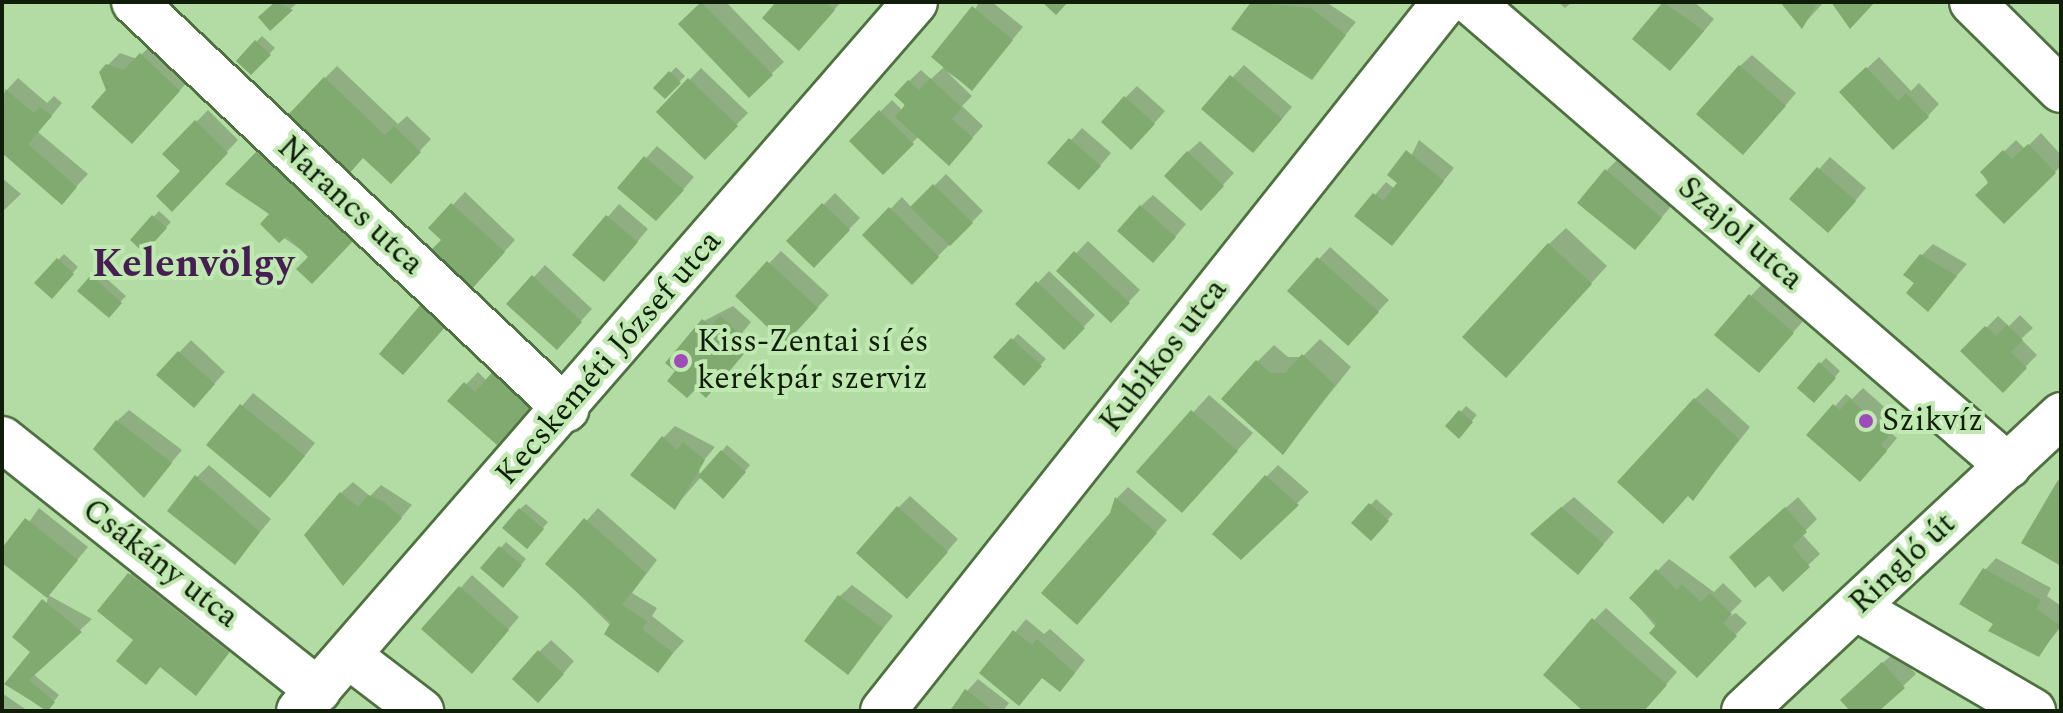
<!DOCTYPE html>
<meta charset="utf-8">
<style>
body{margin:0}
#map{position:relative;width:2063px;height:713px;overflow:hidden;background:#b3dba4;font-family:Spectral,serif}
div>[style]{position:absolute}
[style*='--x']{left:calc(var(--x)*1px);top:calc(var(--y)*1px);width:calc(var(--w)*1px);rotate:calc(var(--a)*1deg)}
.shadow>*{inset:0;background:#0003}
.building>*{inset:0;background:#80aa6f}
.roads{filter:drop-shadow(2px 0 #4e7140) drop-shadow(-2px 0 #4e7140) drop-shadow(0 2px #4e7140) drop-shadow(0 -2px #4e7140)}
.minor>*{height:44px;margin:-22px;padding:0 22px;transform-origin:22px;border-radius:22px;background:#fff}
.dots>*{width:22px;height:22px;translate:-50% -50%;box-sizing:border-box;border:4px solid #c0e8b1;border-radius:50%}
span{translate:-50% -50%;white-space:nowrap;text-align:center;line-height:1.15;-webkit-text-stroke:8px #c0e8b1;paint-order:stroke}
.street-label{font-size:32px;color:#0f1d09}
.poi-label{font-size:32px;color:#0f1d09}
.left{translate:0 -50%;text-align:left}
.district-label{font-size:40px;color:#461e53;font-weight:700}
.frame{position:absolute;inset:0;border:4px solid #0f1d09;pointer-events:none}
</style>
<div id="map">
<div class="shadow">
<div style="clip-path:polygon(277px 2px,297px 3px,270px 28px,260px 17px)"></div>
<div style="clip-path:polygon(703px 2px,726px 2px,784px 62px,749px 95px,681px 25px)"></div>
<div style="clip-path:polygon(779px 2px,841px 2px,811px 36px)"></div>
<div style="clip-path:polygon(979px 2px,992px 2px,1023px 27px,972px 88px,947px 72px,972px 96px,962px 106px,983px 126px,960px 151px,919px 136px,883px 172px,851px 141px,892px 100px,903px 111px,909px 81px,921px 70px,931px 79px,945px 66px)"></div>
<div style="clip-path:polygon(1254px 2px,1326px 2px,1356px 22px,1311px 77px,1234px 28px)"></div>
<div style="clip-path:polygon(1558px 2px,1572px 2px,1565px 8px)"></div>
<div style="clip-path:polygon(1665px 2px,1694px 2px,1714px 19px,1682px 57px,1634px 38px)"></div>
<div style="clip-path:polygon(1782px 2px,1824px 2px,1802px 26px)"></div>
<div style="clip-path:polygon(262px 36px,275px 48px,251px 73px,238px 60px)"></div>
<div style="clip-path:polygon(153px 43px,191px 78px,144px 130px,108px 91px,108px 65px,120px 53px,137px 59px)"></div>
<div style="clip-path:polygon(1752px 55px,1796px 93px,1755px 141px,1740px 66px)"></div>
<div style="clip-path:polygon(1879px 57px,1911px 91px,1919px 83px,1939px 104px,1928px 116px,1842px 92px)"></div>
<div style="clip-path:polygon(1244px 65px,1292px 107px,1265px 139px,1204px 108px)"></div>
<div style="clip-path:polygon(337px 66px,398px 124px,407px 116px,431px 139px,391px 182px,325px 78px)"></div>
<div style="clip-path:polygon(676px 67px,685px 76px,665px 97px,656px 88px)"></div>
<div style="clip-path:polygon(701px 68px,748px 113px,705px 157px,658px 112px)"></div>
<div style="clip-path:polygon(18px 78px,47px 103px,54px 96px,62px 103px,38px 132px,88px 174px,62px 202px,2px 150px,2px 95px)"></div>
<div style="clip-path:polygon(1137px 86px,1165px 111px,1143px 136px,1125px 98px)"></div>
<div style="clip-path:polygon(208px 110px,238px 140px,172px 209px,183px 171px,165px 154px)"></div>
<div style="clip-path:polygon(1082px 128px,1111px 153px,1091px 176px,1050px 163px)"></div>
<div style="clip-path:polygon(2041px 133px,2061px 155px,2061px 166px,2004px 222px,1983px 172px,2016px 140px,2025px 149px)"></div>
<div style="clip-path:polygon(1419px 140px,1454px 168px,1392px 244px,1357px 216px,1386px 182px,1395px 189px)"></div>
<div style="clip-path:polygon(1200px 141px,1234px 173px,1213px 196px,1188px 152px)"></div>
<div style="clip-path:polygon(657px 146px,694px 177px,668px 207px,620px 187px)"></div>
<div style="clip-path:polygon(1830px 157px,1866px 188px,1840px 219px,1792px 199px)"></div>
<div style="clip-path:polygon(1618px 159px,1672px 205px,1647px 235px,1607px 170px)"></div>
<div style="clip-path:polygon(946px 174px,983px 211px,912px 282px,865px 235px,902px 197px,912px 208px)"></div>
<div style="clip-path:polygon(2px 178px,21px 194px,2px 212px)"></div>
<div style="clip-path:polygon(465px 192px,515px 240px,482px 276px,431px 228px)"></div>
<div style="clip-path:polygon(835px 193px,860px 218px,814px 265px,789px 241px)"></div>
<div style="clip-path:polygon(1153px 195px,1186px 224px,1165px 249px,1141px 206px)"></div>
<div style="clip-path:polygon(619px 204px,648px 229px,615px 268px,575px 255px)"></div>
<div style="clip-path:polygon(159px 211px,171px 222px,144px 250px,133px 240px)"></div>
<div style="clip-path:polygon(263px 223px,365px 226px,311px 257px)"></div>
<div style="clip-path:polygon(1566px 228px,1607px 266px,1522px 358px,1549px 244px)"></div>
<div style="clip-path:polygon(1088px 241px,1140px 290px,1123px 308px,1059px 271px)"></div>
<div style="clip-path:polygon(1933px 244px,1967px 264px,1928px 309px,1917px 283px,1922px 255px)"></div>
<div style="clip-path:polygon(1330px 247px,1389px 300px,1359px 332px,1319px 259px)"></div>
<div style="clip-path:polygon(781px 251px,829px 295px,797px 330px,737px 296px)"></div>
<div style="clip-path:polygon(64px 254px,78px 267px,52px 296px,37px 283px)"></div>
<div style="clip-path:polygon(545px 265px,592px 309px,568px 335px,534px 277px)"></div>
<div style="clip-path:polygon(98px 271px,126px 296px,108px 315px,92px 276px)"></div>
<div style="clip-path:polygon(1049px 271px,1095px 315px,1064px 347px,1018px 304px)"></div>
<div style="clip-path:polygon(1762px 284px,1804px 320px,1770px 359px,1751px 296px)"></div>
<div style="clip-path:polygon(733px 306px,751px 322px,742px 333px,754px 342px,718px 384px,678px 371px,704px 321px)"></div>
<div style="clip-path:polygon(2020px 315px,2033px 328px,2021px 339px,2037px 355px,2003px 390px,1963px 351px,1998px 316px,2009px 326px)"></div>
<div style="clip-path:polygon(1018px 334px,1046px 359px,1024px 383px,996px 357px)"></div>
<div style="clip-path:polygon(1320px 339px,1351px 367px,1283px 452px,1257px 362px,1274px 345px,1288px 357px,1302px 357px)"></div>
<div style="clip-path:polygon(191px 340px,225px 372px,205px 394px,159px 374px)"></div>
<div style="clip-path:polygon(1826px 358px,1840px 371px,1819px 395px,1820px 364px)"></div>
<div style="clip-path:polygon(478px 372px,487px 381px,542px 393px,450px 401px)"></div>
<div style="clip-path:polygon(1707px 388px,1750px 427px,1693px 499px,1695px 399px)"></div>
<div style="clip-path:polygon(1863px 388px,1900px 421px,1891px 433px,1897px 438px,1872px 468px,1809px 435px,1846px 394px,1852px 399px)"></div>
<div style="clip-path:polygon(253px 393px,315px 443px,282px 484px,209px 445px)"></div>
<div style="clip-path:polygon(1209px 395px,1253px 433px,1199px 493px,1139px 472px)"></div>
<div style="clip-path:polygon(1466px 406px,1477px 415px,1464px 430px,1448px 426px)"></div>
<div style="clip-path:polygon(129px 410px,182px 450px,144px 495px,117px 421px)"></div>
<div style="clip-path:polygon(675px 426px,715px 447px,699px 466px,700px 477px,727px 445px,750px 465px,729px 490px,701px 477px,675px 507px,663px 438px)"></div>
<div style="clip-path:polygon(209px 465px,271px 519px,235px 562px,197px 477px)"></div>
<div style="clip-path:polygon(1278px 465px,1309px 492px,1241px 557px,1267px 476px)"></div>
<div style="clip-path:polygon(353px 482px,370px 496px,381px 485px,412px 505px,355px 572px,341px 493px)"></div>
<div style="clip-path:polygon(1128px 487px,1167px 520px,1088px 610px,1117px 498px)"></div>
<div style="clip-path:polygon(910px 496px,958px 539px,918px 585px,898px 508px)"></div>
<div style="clip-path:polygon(1574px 497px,1614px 532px,1589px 561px,1544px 522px)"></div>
<div style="clip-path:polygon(1798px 497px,1817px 519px,1802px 534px,1820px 554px,1783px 589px,1743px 546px)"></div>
<div style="clip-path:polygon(1376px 499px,1393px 514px,1371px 538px,1354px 523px)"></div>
<div style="clip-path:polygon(526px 504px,548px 522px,532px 541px,520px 509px)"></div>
<div style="clip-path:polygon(39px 508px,88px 547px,48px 595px,92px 619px,33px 674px,59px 695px,46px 711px,7px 684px,38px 646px,48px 596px,2px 560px)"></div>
<div style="clip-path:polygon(598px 508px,657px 560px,632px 593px,657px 608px,652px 616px,684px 641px,657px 671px,548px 564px)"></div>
<div style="clip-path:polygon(506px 542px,526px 559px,508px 580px,482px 568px)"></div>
<div style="clip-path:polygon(1996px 558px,2051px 588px,2047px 596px,2061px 606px,2061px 627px,2038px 655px,1996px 624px,1985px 570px)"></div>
<div style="clip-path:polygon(1669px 559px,1714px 592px,1723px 583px,1742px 601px,1723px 620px,1736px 613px,1747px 623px,1697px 675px,1631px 598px)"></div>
<div style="clip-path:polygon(141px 562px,239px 641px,195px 693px,161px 666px,146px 682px,136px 639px,100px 611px)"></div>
<div style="clip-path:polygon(472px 575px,519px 617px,483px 659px,424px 629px)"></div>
<div style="clip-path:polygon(852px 585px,893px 616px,848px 672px,840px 596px)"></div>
<div style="clip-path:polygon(1606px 608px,1677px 672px,1643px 711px,1586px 711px,1594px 620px)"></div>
<div style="clip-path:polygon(1026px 619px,1044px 634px,1050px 629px,1085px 660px,1071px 678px,982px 673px)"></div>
<div style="clip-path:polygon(551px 640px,574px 661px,550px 689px,539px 652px)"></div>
<div style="clip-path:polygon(1895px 652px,1916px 674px,1876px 711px,1852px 711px,1854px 688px)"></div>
<div style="clip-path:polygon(978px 679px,1009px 703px,1003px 711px,949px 711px)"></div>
<div style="clip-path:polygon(2px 693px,28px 711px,2px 711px)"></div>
</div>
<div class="building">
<div style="clip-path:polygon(275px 2px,293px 10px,270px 31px,258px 17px)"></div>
<div style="clip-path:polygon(701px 2px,773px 75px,749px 98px,678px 24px)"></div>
<div style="clip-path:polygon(776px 2px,826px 2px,835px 10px,799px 51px,762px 18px)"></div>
<div style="clip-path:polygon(1042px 2px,1068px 2px,1056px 15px)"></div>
<div style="clip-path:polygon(1251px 2px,1311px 8px,1346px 35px,1312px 80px,1231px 29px)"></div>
<div style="clip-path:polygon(1663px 2px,1704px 31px,1670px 71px,1632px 39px)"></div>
<div style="clip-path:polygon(1780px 2px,1818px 2px,1802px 29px)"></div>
<div style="clip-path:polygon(1831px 2px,1875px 2px,1850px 29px)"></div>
<div style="clip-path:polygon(972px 6px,1013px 40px,972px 91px,931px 57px)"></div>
<div style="clip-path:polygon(255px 40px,271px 55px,251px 75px,236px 61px)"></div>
<div style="clip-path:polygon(140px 53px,180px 91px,132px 144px,91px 107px,106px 90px,99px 72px,106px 64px,124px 70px)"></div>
<div style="clip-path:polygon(1739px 65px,1786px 106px,1743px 155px,1696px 114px)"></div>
<div style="clip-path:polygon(1866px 67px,1898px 101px,1906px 93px,1929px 117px,1893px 150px,1839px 92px)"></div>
<div style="clip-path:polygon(669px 71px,681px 83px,665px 99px,653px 88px)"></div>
<div style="clip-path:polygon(1230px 75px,1282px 119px,1253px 153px,1201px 109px)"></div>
<div style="clip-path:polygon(324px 77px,385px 135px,394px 126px,421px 152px,391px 184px,363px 158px,348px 175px,286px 117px)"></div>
<div style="clip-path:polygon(688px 78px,738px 126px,705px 160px,656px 112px)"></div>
<div style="clip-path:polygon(930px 78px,962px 108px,952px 119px,973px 138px,949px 166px,895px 117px,905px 105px,894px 95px,908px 80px,919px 90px)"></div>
<div style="clip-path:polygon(5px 89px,34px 113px,40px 107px,52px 116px,28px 144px,77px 187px,62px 205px,2px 153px)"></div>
<div style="clip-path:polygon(1124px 96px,1155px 124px,1131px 150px,1101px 122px)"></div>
<div style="clip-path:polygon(879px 110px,914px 144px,883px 175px,849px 141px)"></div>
<div style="clip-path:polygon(195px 120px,228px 153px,172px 212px,156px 196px,180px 171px,162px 154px)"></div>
<div style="clip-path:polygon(1069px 138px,1101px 166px,1079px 190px,1047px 163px)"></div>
<div style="clip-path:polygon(2028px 144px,2056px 173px,2004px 224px,1975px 195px,1989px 182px,1980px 172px,2003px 150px,2012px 159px)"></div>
<div style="clip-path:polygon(260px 148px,355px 239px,312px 284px,296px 269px,308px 257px,287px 236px,279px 243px,260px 224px,269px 214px,225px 184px)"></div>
<div style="clip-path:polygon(1406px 150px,1444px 181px,1392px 246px,1354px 216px,1373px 193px,1383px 201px,1397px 183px,1387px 175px)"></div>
<div style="clip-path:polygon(1187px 151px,1224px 186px,1201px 211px,1164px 176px)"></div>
<div style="clip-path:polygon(644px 156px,684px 190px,656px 221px,617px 188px)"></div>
<div style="clip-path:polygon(1817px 167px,1856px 201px,1828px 233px,1789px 199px)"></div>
<div style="clip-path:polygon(1605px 169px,1662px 218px,1635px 250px,1577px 203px)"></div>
<div style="clip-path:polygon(933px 184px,973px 223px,950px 246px,910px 207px)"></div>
<div style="clip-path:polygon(451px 203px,505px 252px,471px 290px,429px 252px,441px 240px,428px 228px)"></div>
<div style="clip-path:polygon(822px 203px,850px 230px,814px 268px,786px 241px)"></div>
<div style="clip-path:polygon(1140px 205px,1176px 237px,1153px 263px,1117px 231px)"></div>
<div style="clip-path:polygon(889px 207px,939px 257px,912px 285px,862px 235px)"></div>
<div style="clip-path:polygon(152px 215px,167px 228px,144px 253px,130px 240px)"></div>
<div style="clip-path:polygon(606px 215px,638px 242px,604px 282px,572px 255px)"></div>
<div style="clip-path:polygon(1548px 243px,1592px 284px,1506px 378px,1462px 337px)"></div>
<div style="clip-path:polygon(1074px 251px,1130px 303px,1111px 323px,1056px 271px)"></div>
<div style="clip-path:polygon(1920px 254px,1957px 276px,1928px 312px,1906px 293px,1914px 283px,1903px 275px)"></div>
<div style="clip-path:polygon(1317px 257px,1379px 312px,1348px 346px,1287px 291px)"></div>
<div style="clip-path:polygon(57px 258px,74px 274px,52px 299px,34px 283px)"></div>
<div style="clip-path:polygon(767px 261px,818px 308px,785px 344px,735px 296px)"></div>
<div style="clip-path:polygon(91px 275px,122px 303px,109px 318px,77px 291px)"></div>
<div style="clip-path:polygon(532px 275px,582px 322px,557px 350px,506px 304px)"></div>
<div style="clip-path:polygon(1036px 281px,1085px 328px,1064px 350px,1015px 304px)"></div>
<div style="clip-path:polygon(1749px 294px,1794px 333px,1759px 373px,1714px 335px)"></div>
<div style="clip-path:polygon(422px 303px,446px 326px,403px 375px,379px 354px)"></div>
<div style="clip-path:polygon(720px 316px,741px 335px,732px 345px,743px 355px,706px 398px,696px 389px,687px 398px,667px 381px,675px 371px,665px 363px,702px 319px,711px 326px)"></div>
<div style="clip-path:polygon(2007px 325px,2023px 340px,2011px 352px,2027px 368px,2003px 393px,1960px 351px,1985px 326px,1996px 336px)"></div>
<div style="clip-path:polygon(1011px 338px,1042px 366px,1024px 386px,993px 357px)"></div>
<div style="clip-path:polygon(178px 351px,215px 384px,194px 408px,156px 375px)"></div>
<div style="clip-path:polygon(1302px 354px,1335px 385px,1283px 455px,1221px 399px,1256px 360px,1271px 373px,1285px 373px)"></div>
<div style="clip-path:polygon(1819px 362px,1836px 378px,1814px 403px,1797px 388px)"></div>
<div style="clip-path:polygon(494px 370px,532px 406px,497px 445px,447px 401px,464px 382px,475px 392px)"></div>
<div style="clip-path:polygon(1694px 398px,1739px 439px,1693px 501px,1688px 496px,1663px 524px,1617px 482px)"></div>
<div style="clip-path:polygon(1850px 399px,1890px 434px,1881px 445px,1887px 451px,1860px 482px,1806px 435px,1833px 404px,1840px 410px)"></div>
<div style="clip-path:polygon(240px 404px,305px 456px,270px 498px,206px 445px)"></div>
<div style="clip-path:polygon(1191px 410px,1238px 451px,1182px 513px,1136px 472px)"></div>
<div style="clip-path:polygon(1459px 410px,1473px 422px,1459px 439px,1445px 426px)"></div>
<div style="clip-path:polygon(116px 420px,172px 463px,144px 498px,93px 449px)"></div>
<div style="clip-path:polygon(662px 436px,677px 450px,683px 442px,705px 460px,675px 510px,630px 475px)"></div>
<div style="clip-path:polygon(721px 450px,746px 472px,723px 499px,698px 476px)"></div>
<div style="clip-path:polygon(195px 475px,260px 532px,235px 565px,167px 511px)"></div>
<div style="clip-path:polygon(1265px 475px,1299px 505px,1241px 560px,1212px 534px)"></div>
<div style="clip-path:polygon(2058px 480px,2061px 482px,2061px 566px,2021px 543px)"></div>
<div style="clip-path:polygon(340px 492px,358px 507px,368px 495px,384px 502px,402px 518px,343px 586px,304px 535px)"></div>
<div style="clip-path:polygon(1115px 497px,1157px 533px,1077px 625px,1041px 593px,1110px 513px)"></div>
<div style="clip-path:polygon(1369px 503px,1389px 521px,1371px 541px,1351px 523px)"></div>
<div style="clip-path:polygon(897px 506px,948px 552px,907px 599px,856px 553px)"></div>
<div style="clip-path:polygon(1561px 507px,1604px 544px,1578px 575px,1530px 534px)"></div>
<div style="clip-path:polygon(1785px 507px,1807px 532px,1792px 546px,1810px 567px,1783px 592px,1769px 576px,1755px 588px,1729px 557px)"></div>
<div style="clip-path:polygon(519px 508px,544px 529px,527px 549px,502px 528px)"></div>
<div style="clip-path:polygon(25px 518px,78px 560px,47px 598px,2px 563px,2px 548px)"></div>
<div style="clip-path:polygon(584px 518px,646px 573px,622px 605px,647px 621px,642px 629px,673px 653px,658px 673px,604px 634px,611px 622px,545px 564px)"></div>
<div style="clip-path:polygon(499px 546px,522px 565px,503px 588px,480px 568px)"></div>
<div style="clip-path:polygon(1983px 568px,2041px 600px,2036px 609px,2060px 625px,2039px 657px,1988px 631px,1993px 624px,1959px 604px)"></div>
<div style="clip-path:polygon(1656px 569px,1677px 590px,1682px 584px,1701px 602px,1710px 593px,1732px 614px,1723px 623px,1737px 636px,1697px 678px,1649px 633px,1657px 624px,1629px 598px)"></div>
<div style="clip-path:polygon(128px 573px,229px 653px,196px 696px,160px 667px,146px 685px,116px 661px,133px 640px,97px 611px)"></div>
<div style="clip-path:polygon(459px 586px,509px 630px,472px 674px,421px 629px)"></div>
<div style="clip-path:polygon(838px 595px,883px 628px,848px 675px,804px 641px)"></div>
<div style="clip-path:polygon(42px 599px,82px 632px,29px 680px,55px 702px,48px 711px,4px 684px,30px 652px,12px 637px)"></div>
<div style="clip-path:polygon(1592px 618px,1667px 685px,1644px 711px,1583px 711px,1543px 675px)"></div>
<div style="clip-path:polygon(1013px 630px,1032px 645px,1037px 639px,1075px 673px,1060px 692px,1042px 678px,1019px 706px,979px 673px)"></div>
<div style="clip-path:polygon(538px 650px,564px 674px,538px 703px,512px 679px)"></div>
<div style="clip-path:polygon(1882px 662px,1905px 688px,1879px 711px,1850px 711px,1840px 700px)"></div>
<div style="clip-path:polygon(965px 689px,993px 711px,950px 711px)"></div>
</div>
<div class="roads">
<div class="minor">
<div style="--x:134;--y:2;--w:594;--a:43.29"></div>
<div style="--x:1471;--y:2;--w:710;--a:40.83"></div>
<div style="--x:1972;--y:2;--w:125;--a:44.7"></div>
<div style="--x:2;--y:439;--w:404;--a:38.5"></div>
<div style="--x:1856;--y:608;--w:205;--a:30.2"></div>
<div style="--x:349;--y:656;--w:91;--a:37.4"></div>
<div style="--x:299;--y:711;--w:939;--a:-49.01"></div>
<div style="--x:883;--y:711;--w:905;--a:-51.6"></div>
<div style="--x:1744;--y:711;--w:434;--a:-43"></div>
</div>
</div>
<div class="dots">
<div style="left:681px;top:361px;background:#9f4bb9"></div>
<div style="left:1866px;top:421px;background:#9f4bb9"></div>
</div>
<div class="street-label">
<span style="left:350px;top:206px;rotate:43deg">Narancs utca</span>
<span style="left:1740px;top:234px;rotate:41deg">Szajol utca</span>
<span style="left:1164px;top:356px;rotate:-52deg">Kubikos utca</span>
<span style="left:609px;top:358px;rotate:-49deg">Kecskeméti József utca</span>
<span style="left:160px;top:564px;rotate:38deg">Csákány utca</span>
<span style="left:1903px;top:564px;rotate:-43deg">Ringló út</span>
</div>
<div class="poi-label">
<span class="left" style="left:697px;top:361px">Kiss-Zentai sí és<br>kerékpár szerviz</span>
<span class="left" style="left:1882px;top:421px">Szikvíz</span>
</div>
<div class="district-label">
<span style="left:193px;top:265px">Kelenvölgy</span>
</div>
<div class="frame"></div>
</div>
